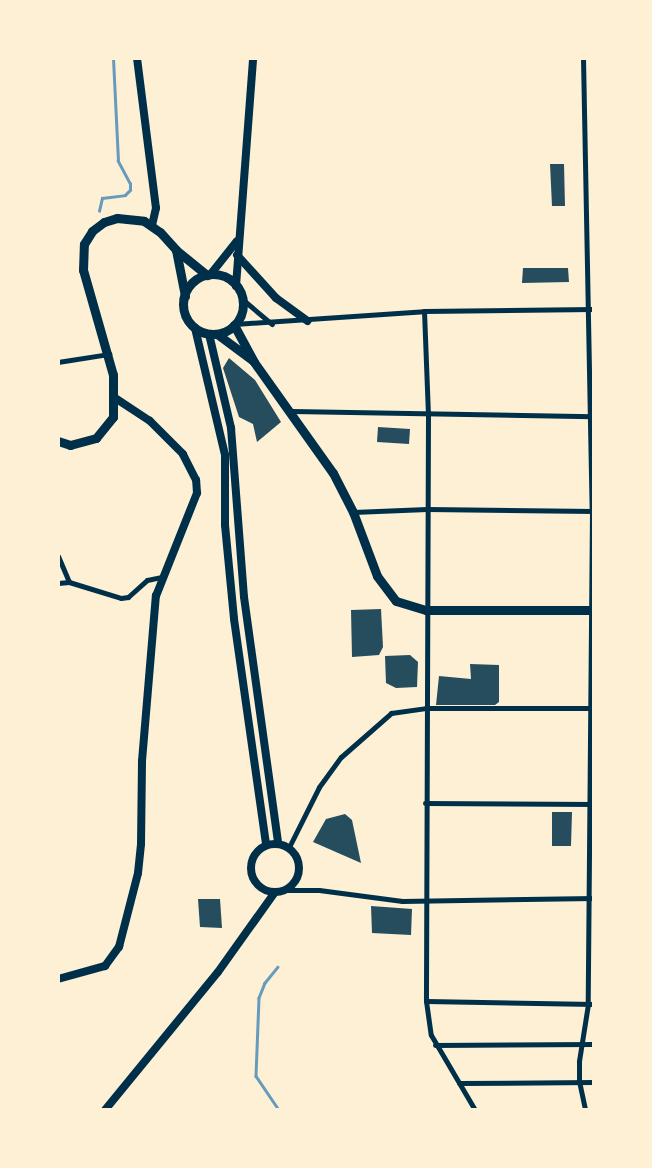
<!DOCTYPE html>
<style>
body{margin:0}
#map{position:relative;width:652px;height:1168px;overflow:hidden;background:#fdf0d5;font-family:"PT Sans",sans-serif}
div>[style]{position:absolute}
[style*='--x']{left:calc(var(--x)*1px);top:calc(var(--y)*1px);width:calc(var(--w)*1px);rotate:calc(var(--a)*1deg)}
.stream>*{height:2.5px;margin:-1.25px;padding:0 1.25px;transform-origin:1.25px;border-radius:1.25px;background:#669bbc}
.building>*{inset:0;background:#264d5e}
.pedestrian>*{height:4.5px;margin:-2.25px;padding:0 2.25px;transform-origin:2.25px;border-radius:2.25px;background:#003049}
.minor>*{height:5px;margin:-2.5px;padding:0 2.5px;transform-origin:2.5px;border-radius:2.5px;background:#003049}
.secondary>*{height:8px;margin:-4px;padding:0 4px;transform-origin:4px;border-radius:4px;background:#003049}
.secondary>.ring{margin:-4px;padding:0;box-sizing:content-box;background:none;border:8px solid #003049;border-radius:50%}
.primary>*{height:9px;margin:-4.5px;padding:0 4.5px;transform-origin:4.5px;border-radius:4.5px;background:#003049}
.primary>.ring{margin:-4.5px;padding:0;box-sizing:content-box;background:none;border:9px solid #003049;border-radius:50%}
span{translate:-50% -50%;white-space:nowrap;text-align:center;line-height:1.15;-webkit-text-stroke:5px #fdf0d5;paint-order:stroke}
.frame{position:absolute;inset:0;border:60px solid #fdf0d5;pointer-events:none}
</style>
<div id="map">
<div class="stream">
<div style="--x:99;--y:211;--w:13;--a:-77"></div>
<div style="--x:102;--y:198;--w:23;--a:-7"></div>
<div style="--x:125;--y:195;--w:7;--a:-45"></div>
<div style="--x:130;--y:190;--w:6;--a:-90"></div>
<div style="--x:130;--y:184;--w:26;--a:-118"></div>
<div style="--x:118;--y:161;--w:103;--a:-92.8"></div>
<div style="--x:278;--y:967;--w:21;--a:129"></div>
<div style="--x:265;--y:983;--w:16;--a:112"></div>
<div style="--x:259;--y:998;--w:78;--a:92.2"></div>
<div style="--x:256;--y:1076;--w:41;--a:55.9"></div>
</div>
<div class="building">
<div style="clip-path:polygon(550px 164px,564px 164px,565px 206px,552px 206px)"></div>
<div style="clip-path:polygon(523px 268px,568px 268px,569px 282px,522px 283px)"></div>
<div style="clip-path:polygon(229px 358px,255px 380px,281px 422px,257px 442px,253px 424px,239px 417px,223px 368px)"></div>
<div style="clip-path:polygon(378px 427px,410px 429px,409px 444px,377px 442px)"></div>
<div style="clip-path:polygon(381px 609px,383px 647px,379px 655px,352px 657px,351px 610px)"></div>
<div style="clip-path:polygon(410px 655px,418px 662px,417px 687px,396px 688px,386px 683px,385px 656px)"></div>
<div style="clip-path:polygon(470px 664px,499px 665px,499px 702px,495px 705px,436px 705px,439px 676px,471px 679px)"></div>
<div style="clip-path:polygon(552px 812px,572px 812px,571px 846px,552px 846px)"></div>
<div style="clip-path:polygon(345px 814px,352px 820px,361px 863px,313px 842px,326px 819px)"></div>
<div style="clip-path:polygon(198px 899px,220px 899px,222px 928px,200px 927px)"></div>
<div style="clip-path:polygon(371px 906px,412px 909px,411px 935px,372px 933px)"></div>
</div>
<div class="pedestrian">
<div style="--x:58;--y:362;--w:52;--a:-8.9"></div>
</div>
<div class="minor">
<div style="--x:583;--y:58;--w:453;--a:88.9"></div>
<div style="--x:592;--y:511;--w:493;--a:90.5"></div>
<div style="--x:588;--y:1004;--w:58;--a:99"></div>
<div style="--x:579;--y:1061;--w:20;--a:90"></div>
<div style="--x:579;--y:1081;--w:30;--a:78"></div>
<div style="--x:242;--y:299;--w:39;--a:40"></div>
<div style="--x:424;--y:311;--w:104;--a:87.8"></div>
<div style="--x:428;--y:415;--w:586;--a:90.2"></div>
<div style="--x:426;--y:1001;--w:34;--a:82"></div>
<div style="--x:431;--y:1035;--w:87;--a:59.6"></div>
<div style="--x:235;--y:324;--w:189;--a:-3.9"></div>
<div style="--x:424;--y:311;--w:170;--a:-0.7"></div>
<div style="--x:292;--y:411;--w:301;--a:1"></div>
<div style="--x:353;--y:512;--w:74;--a:-2.3"></div>
<div style="--x:427;--y:509;--w:167;--a:0.7"></div>
<div style="--x:58;--y:556;--w:28;--a:67"></div>
<div style="--x:58;--y:583;--w:11;--a:-5"></div>
<div style="--x:69;--y:582;--w:54;--a:17.1"></div>
<div style="--x:121;--y:598;--w:7;--a:-8"></div>
<div style="--x:128;--y:597;--w:25;--a:-42"></div>
<div style="--x:147;--y:580;--w:14;--a:-12"></div>
<div style="--x:425;--y:803;--w:169;--a:0.3"></div>
<div style="--x:289;--y:847;--w:67;--a:-63.4"></div>
<div style="--x:319;--y:787;--w:37;--a:-54"></div>
<div style="--x:341;--y:757;--w:67;--a:-41.3"></div>
<div style="--x:391;--y:713;--w:35;--a:-8"></div>
<div style="--x:426;--y:708;--w:168;--a:0"></div>
<div style="--x:285;--y:890;--w:34;--a:0"></div>
<div style="--x:319;--y:890;--w:84;--a:7.5"></div>
<div style="--x:402;--y:901;--w:192;--a:-0.9"></div>
<div style="--x:426;--y:1001;--w:168;--a:1"></div>
<div style="--x:435;--y:1045;--w:159;--a:-0.4"></div>
<div style="--x:459;--y:1083;--w:135;--a:-0.4"></div>
</div>
<div class="secondary">
<div style="--x:137;--y:58;--w:151;--a:82.8"></div>
<div style="--x:156;--y:208;--w:17;--a:103"></div>
<div style="--x:237;--y:255;--w:58;--a:47.8"></div>
<div style="--x:276;--y:298;--w:39;--a:36"></div>
<div style="--x:210;--y:275;--w:43;--a:-51.5"></div>
<div style="--x:236;--y:286;--w:229;--a:-85.7"></div>
<div style="--x:195;--y:328;--w:130;--a:76.7"></div>
<div style="--x:225;--y:455;--w:70;--a:90"></div>
<div style="--x:225;--y:525;--w:94;--a:84.5"></div>
<div style="--x:234;--y:619;--w:228;--a:81.9"></div>
<div style="--x:209;--y:334;--w:97;--a:76.8"></div>
<div style="--x:231;--y:428;--w:169;--a:85.6"></div>
<div style="--x:244;--y:597;--w:248;--a:82.1"></div>
<div class="ring" style="left:251px;top:844px;width:40px;height:40px"></div>
<div style="--x:58;--y:979;--w:49;--a:-15.5"></div>
<div style="--x:105;--y:966;--w:24;--a:-54"></div>
<div style="--x:119;--y:947;--w:76;--a:-75.6"></div>
<div style="--x:138;--y:873;--w:29;--a:-84"></div>
<div style="--x:141;--y:844;--w:83;--a:-89.3"></div>
<div style="--x:142;--y:761;--w:166;--a:-85.2"></div>
<div style="--x:156;--y:596;--w:111;--a:-68.3"></div>
<div style="--x:197;--y:493;--w:13;--a:-94"></div>
<div style="--x:196;--y:480;--w:29;--a:-117"></div>
<div style="--x:183;--y:454;--w:47;--a:-135"></div>
<div style="--x:150;--y:421;--w:42;--a:-146.7"></div>
<div style="--x:105;--y:1110;--w:178;--a:-50.7"></div>
<div style="--x:218;--y:972;--w:98;--a:-54.5"></div>
</div>
<div class="primary">
<div style="--x:176;--y:250;--w:47;--a:78.9"></div>
<div class="ring" style="left:183px;top:274px;width:51px;height:51px"></div>
<div style="--x:234;--y:325;--w:42;--a:61.6"></div>
<div style="--x:254;--y:362;--w:136;--a:54.6"></div>
<div style="--x:333;--y:473;--w:44;--a:62.9"></div>
<div style="--x:353;--y:512;--w:68;--a:69.4"></div>
<div style="--x:377;--y:576;--w:31;--a:53"></div>
<div style="--x:396;--y:601;--w:31;--a:17"></div>
<div style="--x:426;--y:610;--w:168;--a:0"></div>
<div style="--x:217;--y:334;--w:44;--a:36.6"></div>
<div style="--x:58;--y:441;--w:13;--a:18"></div>
<div style="--x:70;--y:445;--w:27;--a:-15"></div>
<div style="--x:96;--y:438;--w:27;--a:-51"></div>
<div style="--x:113;--y:417;--w:42;--a:-90"></div>
<div style="--x:113;--y:375;--w:109;--a:-105.9"></div>
<div style="--x:83;--y:270;--w:26;--a:-88"></div>
<div style="--x:84;--y:244;--w:15;--a:-58"></div>
<div style="--x:92;--y:231;--w:15;--a:-37"></div>
<div style="--x:104;--y:222;--w:14;--a:-17"></div>
<div style="--x:117;--y:218;--w:27;--a:6"></div>
<div style="--x:144;--y:221;--w:19;--a:35"></div>
<div style="--x:160;--y:232;--w:24;--a:48"></div>
<div style="--x:176;--y:250;--w:40;--a:39"></div>
</div>
<div class="frame"></div>
</div>
